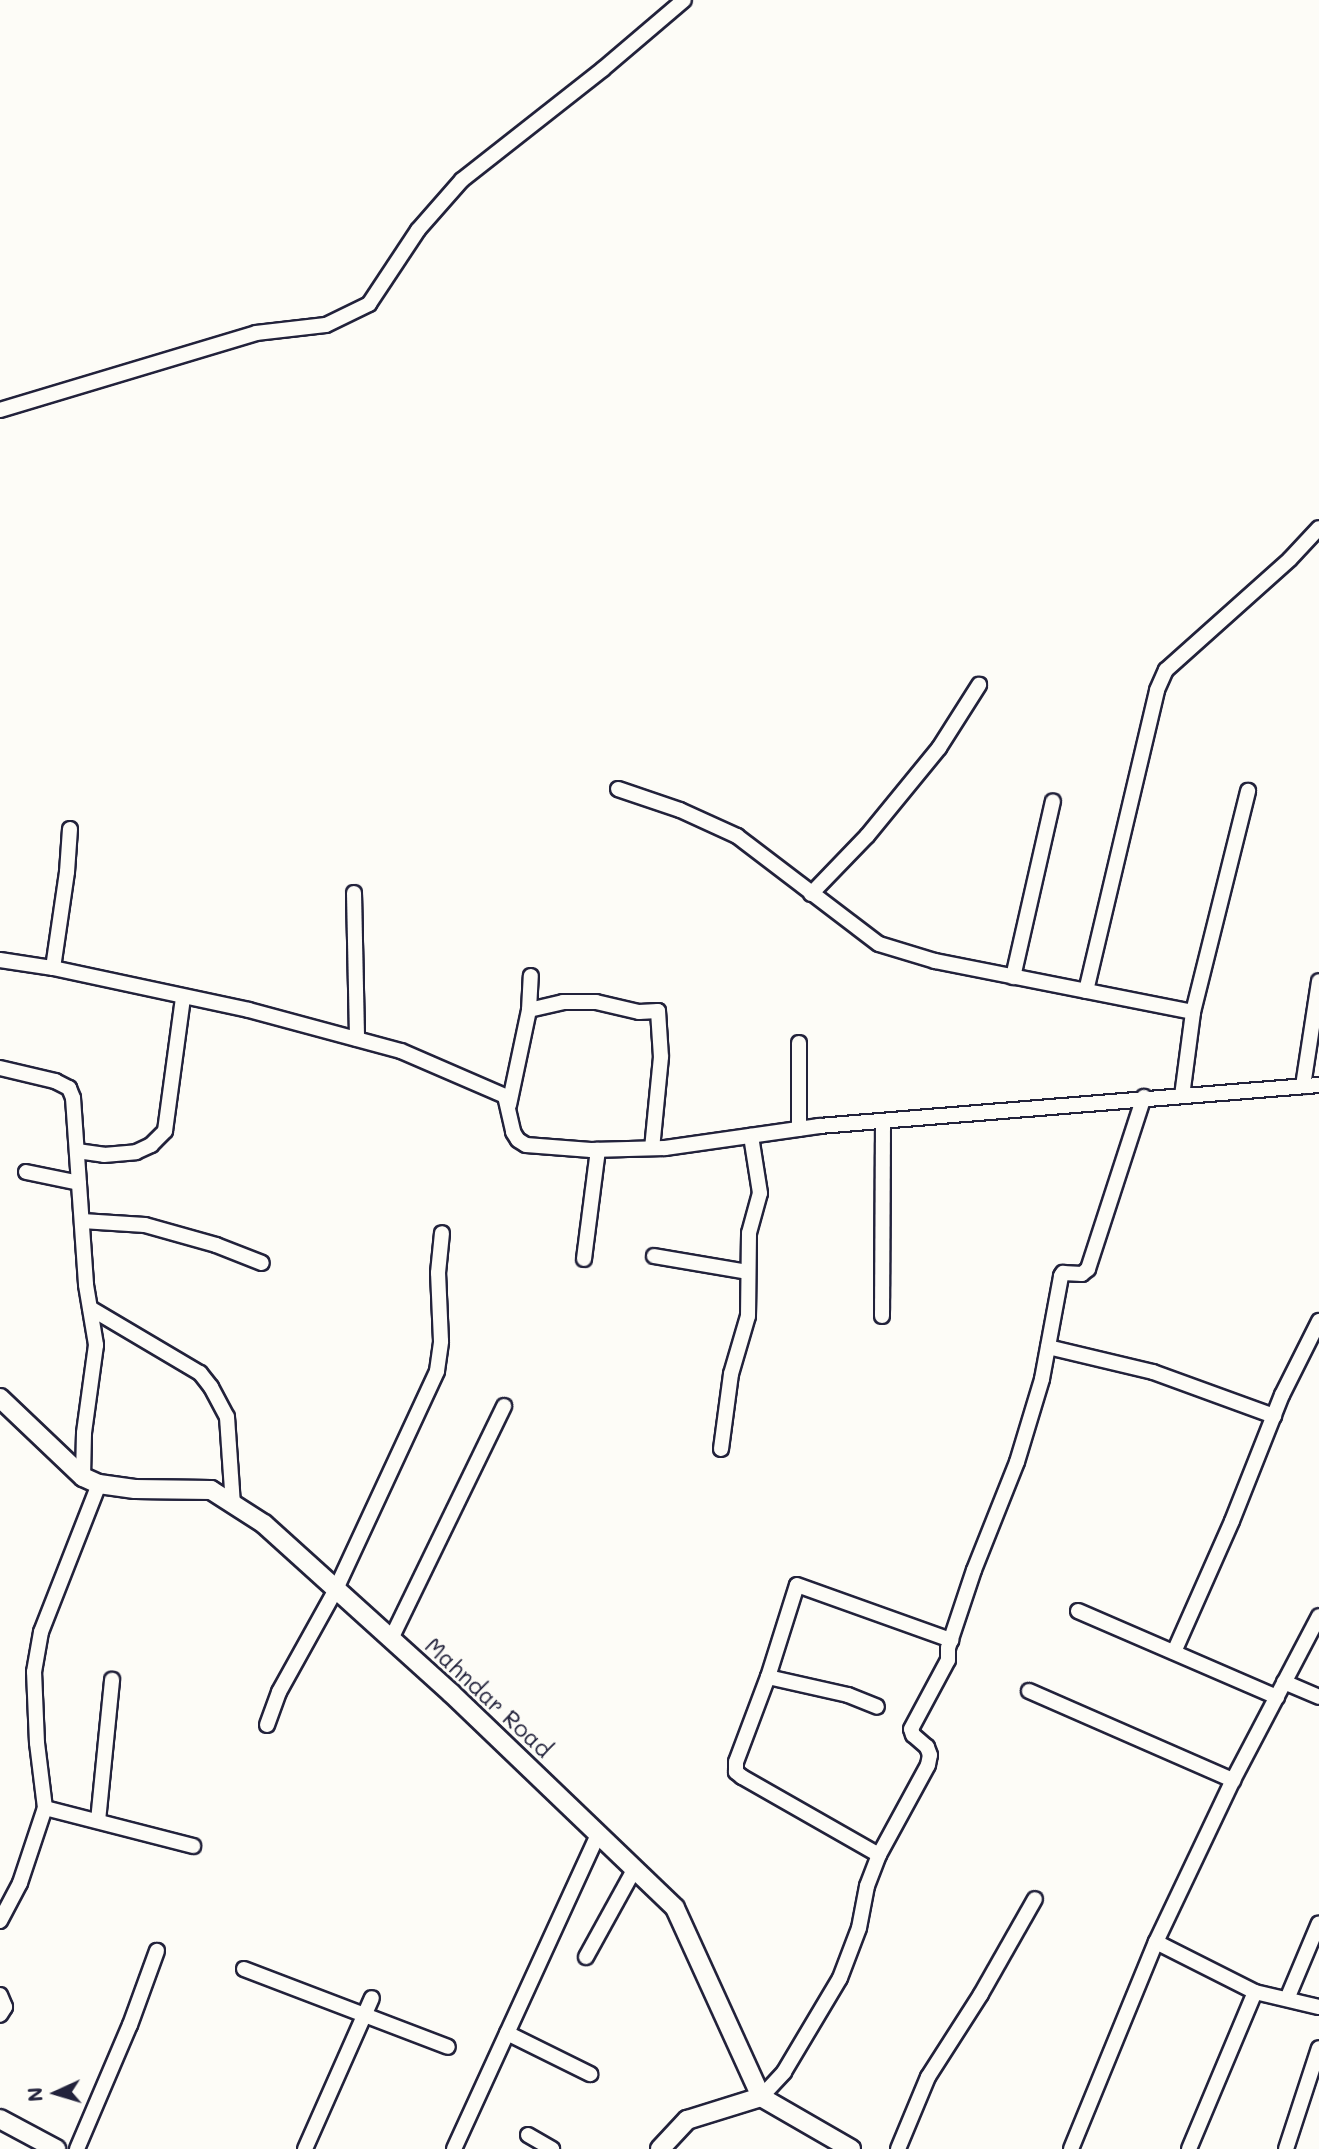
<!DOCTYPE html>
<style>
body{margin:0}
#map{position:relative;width:1319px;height:2149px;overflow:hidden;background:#fdfcf7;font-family:Mali,sans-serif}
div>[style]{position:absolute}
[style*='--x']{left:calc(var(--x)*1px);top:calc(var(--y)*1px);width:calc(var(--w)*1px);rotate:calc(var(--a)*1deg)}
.roads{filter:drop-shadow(2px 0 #22223b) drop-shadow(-2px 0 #22223b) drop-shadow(0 2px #22223b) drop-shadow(0 -2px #22223b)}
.minor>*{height:14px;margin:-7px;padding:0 7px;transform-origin:7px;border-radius:7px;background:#fdfcf7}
.tertiary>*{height:18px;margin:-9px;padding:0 9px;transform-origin:9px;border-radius:9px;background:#fdfcf7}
span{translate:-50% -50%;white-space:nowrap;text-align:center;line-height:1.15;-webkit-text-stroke:5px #fdfcf7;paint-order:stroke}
.street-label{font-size:23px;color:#22223b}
.north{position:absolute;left:21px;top:2058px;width:70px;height:70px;-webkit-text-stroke:5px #fdfcf7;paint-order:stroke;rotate:266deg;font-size:19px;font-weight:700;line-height:28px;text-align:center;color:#22223b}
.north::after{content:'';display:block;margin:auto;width:24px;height:32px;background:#22223b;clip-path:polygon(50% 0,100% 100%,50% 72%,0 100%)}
</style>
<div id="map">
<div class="roads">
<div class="minor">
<div style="--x:0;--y:410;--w:267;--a:-16.7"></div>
<div style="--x:256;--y:333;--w:70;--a:-6.5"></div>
<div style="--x:326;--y:325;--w:48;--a:-26"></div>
<div style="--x:369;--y:304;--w:89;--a:-56.5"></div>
<div style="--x:418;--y:230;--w:67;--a:-48.7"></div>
<div style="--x:462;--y:180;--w:179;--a:-38.2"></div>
<div style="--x:603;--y:69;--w:106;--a:-40.4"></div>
<div style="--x:618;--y:789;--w:65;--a:18.7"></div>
<div style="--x:680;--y:810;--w:63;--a:24.5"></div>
<div style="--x:737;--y:836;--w:178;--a:37.3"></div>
<div style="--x:879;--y:944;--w:59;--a:16.9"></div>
<div style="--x:935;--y:961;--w:263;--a:11.2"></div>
<div style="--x:354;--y:893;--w:146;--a:88.8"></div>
<div style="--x:811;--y:894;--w:81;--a:-46"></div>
<div style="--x:867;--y:836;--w:114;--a:-50.7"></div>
<div style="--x:939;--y:748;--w:75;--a:-57.6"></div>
<div style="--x:0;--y:960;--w:54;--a:8.6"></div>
<div style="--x:53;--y:968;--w:200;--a:12.1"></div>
<div style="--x:249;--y:1010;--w:157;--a:15.1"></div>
<div style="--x:401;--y:1051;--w:113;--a:23.4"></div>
<div style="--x:505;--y:1096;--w:37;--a:77"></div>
<div style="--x:513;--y:1132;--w:9;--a:58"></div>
<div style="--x:518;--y:1140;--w:9;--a:32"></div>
<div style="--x:526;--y:1145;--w:65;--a:4.4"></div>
<div style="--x:591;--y:1150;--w:74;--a:-1.5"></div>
<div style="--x:665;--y:1148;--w:156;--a:-8.1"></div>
<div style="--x:819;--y:1126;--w:502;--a:-4.69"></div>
<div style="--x:53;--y:968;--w:97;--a:-81.7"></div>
<div style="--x:67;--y:872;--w:43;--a:-86"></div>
<div style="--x:1013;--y:977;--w:180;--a:-77.2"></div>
<div style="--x:1086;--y:991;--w:309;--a:-76.7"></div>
<div style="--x:1157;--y:690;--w:22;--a:-66"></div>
<div style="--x:1166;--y:670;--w:166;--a:-41.8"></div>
<div style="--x:1290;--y:559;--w:42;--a:-46.9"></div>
<div style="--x:529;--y:1010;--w:35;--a:-13"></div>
<div style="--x:563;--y:1002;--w:33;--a:0"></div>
<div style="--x:596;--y:1002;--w:44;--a:13.1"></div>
<div style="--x:639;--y:1012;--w:19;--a:-3"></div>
<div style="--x:658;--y:1011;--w:46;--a:86.3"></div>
<div style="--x:661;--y:1057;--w:91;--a:95.6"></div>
<div style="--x:799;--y:1043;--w:86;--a:90"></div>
<div style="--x:0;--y:1068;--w:57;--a:13.3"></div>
<div style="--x:55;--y:1081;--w:16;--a:27"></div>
<div style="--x:69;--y:1088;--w:11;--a:68"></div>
<div style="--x:73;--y:1098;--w:187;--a:86"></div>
<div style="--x:86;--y:1285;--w:61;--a:80.5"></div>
<div style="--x:96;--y:1345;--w:89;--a:97.8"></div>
<div style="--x:84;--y:1433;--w:44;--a:91.3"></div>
<div style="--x:1303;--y:1086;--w:106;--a:-81.3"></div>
<div style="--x:1182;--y:1096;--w:85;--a:-82.5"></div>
<div style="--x:1193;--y:1012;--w:228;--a:-76"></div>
<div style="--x:509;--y:1105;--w:97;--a:-78.1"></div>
<div style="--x:529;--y:1010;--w:34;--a:-87"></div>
<div style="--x:77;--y:1151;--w:27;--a:8"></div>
<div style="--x:104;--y:1155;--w:32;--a:-5"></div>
<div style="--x:136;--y:1152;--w:17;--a:-25"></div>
<div style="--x:151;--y:1145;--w:20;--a:-45"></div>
<div style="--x:165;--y:1131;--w:135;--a:-82.3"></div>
<div style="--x:26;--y:1172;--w:54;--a:11.7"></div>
<div style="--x:82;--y:1221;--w:63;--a:3.6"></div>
<div style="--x:145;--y:1225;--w:74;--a:15.7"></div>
<div style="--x:216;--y:1245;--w:49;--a:21.4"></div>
<div style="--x:654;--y:1256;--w:95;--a:9.7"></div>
<div style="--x:584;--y:1259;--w:110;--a:-82.7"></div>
<div style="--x:90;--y:1308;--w:128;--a:30.6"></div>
<div style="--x:200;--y:1373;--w:18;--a:52"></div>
<div style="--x:211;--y:1387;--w:34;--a:62"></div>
<div style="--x:227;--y:1417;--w:88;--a:86.1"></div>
<div style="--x:882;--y:1316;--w:195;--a:-89.7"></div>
<div style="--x:1048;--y:1347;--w:108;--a:13.4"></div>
<div style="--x:1153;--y:1372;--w:129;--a:20"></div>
<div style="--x:721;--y:1449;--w:76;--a:-82.4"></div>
<div style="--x:731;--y:1374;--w:60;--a:-73.7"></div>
<div style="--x:748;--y:1316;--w:83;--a:-89.3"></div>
<div style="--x:749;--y:1233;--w:41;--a:-74.6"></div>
<div style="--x:760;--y:1193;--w:58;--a:-99"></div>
<div style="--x:1078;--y:1611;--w:217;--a:23.4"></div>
<div style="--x:391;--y:1639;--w:259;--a:-64.1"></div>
<div style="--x:1174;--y:1652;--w:143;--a:-66.1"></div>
<div style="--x:1232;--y:1521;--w:136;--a:-68.4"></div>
<div style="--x:1282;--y:1395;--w:83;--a:-63.4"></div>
<div style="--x:768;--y:1677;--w:82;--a:12.7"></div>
<div style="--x:848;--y:1695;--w:31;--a:22"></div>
<div style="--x:1284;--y:1682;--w:38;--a:23"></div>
<div style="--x:1029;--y:1691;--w:223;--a:23.6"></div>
<div style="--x:267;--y:1725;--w:35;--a:-70"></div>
<div style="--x:279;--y:1692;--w:118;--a:-61"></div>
<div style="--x:336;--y:1589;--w:240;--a:-65.1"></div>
<div style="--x:437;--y:1371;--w:30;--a:-82"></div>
<div style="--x:441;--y:1341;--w:68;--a:-92.5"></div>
<div style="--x:438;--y:1273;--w:40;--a:-84.3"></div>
<div style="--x:45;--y:1808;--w:153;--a:14.4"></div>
<div style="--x:98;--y:1821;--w:142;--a:-84.3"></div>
<div style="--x:879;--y:1855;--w:158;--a:-150.3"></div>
<div style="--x:742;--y:1777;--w:8;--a:-140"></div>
<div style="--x:736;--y:1772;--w:10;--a:-90"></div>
<div style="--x:736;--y:1762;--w:91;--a:-69.4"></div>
<div style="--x:768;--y:1677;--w:96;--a:-72.5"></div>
<div style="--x:797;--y:1585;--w:164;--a:19.7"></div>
<div style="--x:0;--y:1921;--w:43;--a:-62.2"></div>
<div style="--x:20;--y:1883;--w:79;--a:-71.6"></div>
<div style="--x:45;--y:1808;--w:65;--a:-97"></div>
<div style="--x:37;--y:1743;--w:71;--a:-92.4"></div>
<div style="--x:34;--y:1672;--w:41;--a:-80.1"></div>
<div style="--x:41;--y:1632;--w:159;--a:-68.6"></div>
<div style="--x:1156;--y:1942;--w:111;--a:26.8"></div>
<div style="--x:1255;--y:1992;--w:66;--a:13.2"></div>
<div style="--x:586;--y:1957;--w:99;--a:-61.1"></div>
<div style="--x:244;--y:1969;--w:218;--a:20.9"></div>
<div style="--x:0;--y:1995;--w:13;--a:67"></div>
<div style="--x:5;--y:2007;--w:9;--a:122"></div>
<div style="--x:1287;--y:1999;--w:82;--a:-67.2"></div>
<div style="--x:507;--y:2033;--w:93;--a:26.3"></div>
<div style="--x:761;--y:2097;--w:34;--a:-47"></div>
<div style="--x:784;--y:2072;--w:109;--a:-59.2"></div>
<div style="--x:840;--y:1978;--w:53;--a:-69.2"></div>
<div style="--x:859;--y:1928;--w:43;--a:-79.2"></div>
<div style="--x:867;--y:1886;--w:33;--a:-69"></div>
<div style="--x:879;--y:1855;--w:102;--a:-61.4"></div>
<div style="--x:928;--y:1765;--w:10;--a:-79"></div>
<div style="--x:930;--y:1755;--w:9;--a:-111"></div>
<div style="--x:927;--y:1747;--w:18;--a:-139"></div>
<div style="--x:913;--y:1735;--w:6;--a:-108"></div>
<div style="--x:911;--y:1729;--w:78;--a:-61.8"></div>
<div style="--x:948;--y:1660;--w:12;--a:-90"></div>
<div style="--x:948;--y:1648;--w:82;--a:-71.6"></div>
<div style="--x:974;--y:1570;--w:116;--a:-68.3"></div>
<div style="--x:1017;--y:1462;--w:87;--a:-73.2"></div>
<div style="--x:1042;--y:1379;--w:105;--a:-79.5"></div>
<div style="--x:1061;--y:1276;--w:4;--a:-56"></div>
<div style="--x:1063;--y:1273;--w:19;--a:3"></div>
<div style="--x:1082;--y:1274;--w:8;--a:-40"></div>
<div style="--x:1088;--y:1269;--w:181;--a:-72"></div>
<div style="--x:528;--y:2135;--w:28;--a:30"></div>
<div style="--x:77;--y:2149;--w:135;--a:-66.9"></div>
<div style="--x:130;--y:2025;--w:79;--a:-70"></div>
<div style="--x:305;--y:2149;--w:165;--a:-66.1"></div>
<div style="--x:454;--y:2149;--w:345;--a:-65.4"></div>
<div style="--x:898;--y:2149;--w:78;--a:-67.4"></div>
<div style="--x:928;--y:2077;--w:98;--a:-57.4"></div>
<div style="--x:981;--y:1994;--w:109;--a:-60.4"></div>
<div style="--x:1071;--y:2149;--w:224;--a:-67.7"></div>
<div style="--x:1156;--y:1942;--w:179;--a:-64.6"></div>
<div style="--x:1233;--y:1780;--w:185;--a:-62.3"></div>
<div style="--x:1189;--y:2149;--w:170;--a:-67.2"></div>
<div style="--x:1286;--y:2149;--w:106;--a:-71.9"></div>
</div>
<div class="tertiary">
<div style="--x:0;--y:1398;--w:115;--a:43.6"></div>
<div style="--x:83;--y:1477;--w:17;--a:24"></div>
<div style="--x:99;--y:1484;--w:36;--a:8"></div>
<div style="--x:135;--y:1489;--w:76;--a:0.8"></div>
<div style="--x:211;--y:1490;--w:63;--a:32.7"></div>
<div style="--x:264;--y:1524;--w:252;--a:42.1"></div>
<div style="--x:451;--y:1693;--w:310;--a:43.8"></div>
<div style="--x:675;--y:1908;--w:208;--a:65.5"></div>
<div style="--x:761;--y:2097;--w:104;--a:30"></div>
<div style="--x:0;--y:2119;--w:64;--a:28.2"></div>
<div style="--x:660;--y:2149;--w:40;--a:-47"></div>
<div style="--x:687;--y:2120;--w:77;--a:-17.3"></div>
</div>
</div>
<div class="street-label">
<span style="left:489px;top:1697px;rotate:43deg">Mahndar Road</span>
</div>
<div class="north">N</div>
</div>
